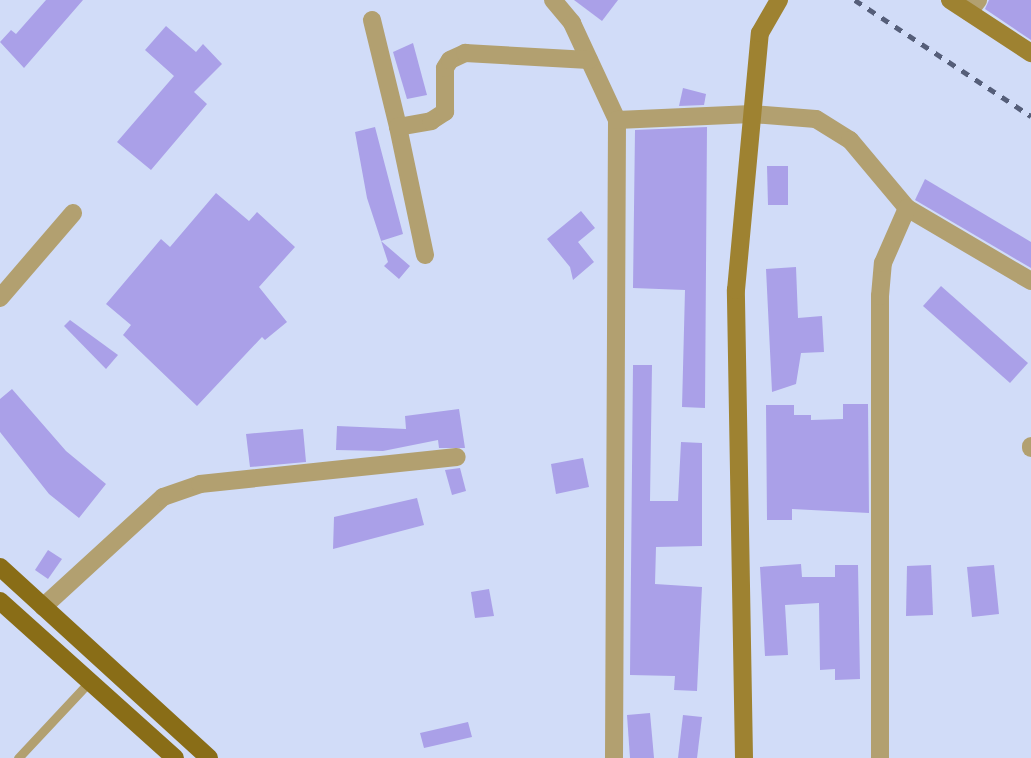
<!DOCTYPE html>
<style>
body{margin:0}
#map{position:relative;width:1031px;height:758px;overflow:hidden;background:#d1dcf8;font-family:Literata,serif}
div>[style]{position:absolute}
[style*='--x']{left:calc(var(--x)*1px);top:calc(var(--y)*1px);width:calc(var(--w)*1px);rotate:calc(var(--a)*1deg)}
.building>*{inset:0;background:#aaa0e8}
.lane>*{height:9px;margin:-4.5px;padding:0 4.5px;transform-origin:4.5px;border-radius:4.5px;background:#b2a070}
.street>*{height:18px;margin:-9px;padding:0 9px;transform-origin:9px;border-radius:9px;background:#b2a070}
.secondary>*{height:18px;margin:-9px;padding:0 9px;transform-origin:9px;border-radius:9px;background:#9e8231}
.primary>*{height:18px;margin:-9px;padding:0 9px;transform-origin:9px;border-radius:9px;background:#896d17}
.rail>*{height:4.5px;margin-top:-2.25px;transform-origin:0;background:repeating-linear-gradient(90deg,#555e79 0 8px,transparent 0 16px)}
span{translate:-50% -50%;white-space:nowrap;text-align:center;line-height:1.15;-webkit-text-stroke:5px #e4e9f7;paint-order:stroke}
</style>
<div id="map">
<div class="building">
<div style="clip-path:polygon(46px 0,83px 0,24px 68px,0 42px,11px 30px,16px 34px)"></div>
<div style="clip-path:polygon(574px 0,618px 0,602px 21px)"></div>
<div style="clip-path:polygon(989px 0,1031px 0,1031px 40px,985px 9px)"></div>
<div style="clip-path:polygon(166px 26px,196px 52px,203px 44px,222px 64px,194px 92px,207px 104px,151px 170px,117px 142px,174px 76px,145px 50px)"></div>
<div style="clip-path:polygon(413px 43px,427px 95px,407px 99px,393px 52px)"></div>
<div style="clip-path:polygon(683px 88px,706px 94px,704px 105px,679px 106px)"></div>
<div style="clip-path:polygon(375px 127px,403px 234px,381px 241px,410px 266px,399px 279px,384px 266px,388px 262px,367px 198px,355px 132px)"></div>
<div style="clip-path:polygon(707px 127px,705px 408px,682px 407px,685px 290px,633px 288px,635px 130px)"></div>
<div style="clip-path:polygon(767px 166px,788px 166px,788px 205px,768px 205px)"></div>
<div style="clip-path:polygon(925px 179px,1031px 242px,1031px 268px,915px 200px)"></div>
<div style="clip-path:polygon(216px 193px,249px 221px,257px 212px,295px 247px,259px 287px,287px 322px,265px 340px,262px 337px,197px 406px,123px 335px,131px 325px,106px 304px,161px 239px,170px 247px)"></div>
<div style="clip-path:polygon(581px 211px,595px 228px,578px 242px,594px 262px,573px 280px,570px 267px,547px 239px)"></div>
<div style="clip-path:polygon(796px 267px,798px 318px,822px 316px,824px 352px,801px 353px,796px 384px,772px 392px,766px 269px)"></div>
<div style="clip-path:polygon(941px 286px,1028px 363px,1010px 383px,923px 306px)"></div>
<div style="clip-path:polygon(70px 320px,118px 355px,106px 369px,64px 326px)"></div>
<div style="clip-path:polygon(633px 365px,652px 365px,650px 501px,678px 501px,681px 442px,702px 443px,702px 546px,656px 547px,655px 584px,702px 587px,697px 691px,674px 690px,675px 676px,630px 675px)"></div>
<div style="clip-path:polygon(12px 389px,66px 451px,106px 484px,79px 518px,49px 494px,0 432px,0 399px)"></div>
<div style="clip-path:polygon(843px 404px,868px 404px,869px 513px,792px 509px,792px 520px,767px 520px,766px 405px,794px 405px,794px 415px,811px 415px,811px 420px,843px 419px)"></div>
<div style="clip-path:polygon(459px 409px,465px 448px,439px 448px,438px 440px,383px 451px,336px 450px,337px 426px,406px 429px,405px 416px)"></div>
<div style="clip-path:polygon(303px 429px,306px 462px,250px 467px,246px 434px)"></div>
<div style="clip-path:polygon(583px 458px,589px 487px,556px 494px,551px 464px)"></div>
<div style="clip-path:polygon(460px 468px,466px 491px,452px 495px,445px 470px)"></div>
<div style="clip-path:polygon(417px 498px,424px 525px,333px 549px,334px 517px)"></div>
<div style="clip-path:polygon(48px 550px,62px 559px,48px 579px,35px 570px)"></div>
<div style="clip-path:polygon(801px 564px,802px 577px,835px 577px,835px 565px,858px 565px,860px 679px,835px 680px,835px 669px,820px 670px,819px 603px,785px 605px,788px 655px,765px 656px,760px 567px)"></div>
<div style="clip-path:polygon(931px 565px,933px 615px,906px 616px,907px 566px)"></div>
<div style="clip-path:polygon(994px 565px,999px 614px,972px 617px,967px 567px)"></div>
<div style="clip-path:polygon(489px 589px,494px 616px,475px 618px,471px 592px)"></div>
<div style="clip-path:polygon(650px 713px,654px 758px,630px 758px,627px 715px)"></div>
<div style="clip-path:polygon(683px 715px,702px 717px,697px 758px,678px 758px)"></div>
<div style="clip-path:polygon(468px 722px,472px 737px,424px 748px,420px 733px)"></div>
</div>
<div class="lane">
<div style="--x:18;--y:758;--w:107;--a:-46.9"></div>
</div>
<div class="street">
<div style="--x:553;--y:0;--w:30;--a:50"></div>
<div style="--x:572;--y:23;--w:107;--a:65.1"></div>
<div style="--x:969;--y:12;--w:15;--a:-53"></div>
<div style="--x:372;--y:20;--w:110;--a:76.3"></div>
<div style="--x:425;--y:255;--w:131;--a:-101.9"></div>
<div style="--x:398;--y:127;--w:34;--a:-10"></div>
<div style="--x:431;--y:121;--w:17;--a:-33"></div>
<div style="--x:445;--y:112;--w:44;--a:-90"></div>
<div style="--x:445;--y:68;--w:9;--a:-58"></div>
<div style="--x:450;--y:60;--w:17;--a:-25"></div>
<div style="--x:465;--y:53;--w:124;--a:3.2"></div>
<div style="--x:0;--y:298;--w:112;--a:-49.3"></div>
<div style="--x:1031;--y:446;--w:2;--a:90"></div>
<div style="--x:43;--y:607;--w:163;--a:-42.5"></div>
<div style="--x:163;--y:497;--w:39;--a:-19"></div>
<div style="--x:200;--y:484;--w:258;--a:-6"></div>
<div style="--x:614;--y:758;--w:638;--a:-89.73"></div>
<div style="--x:617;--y:120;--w:135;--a:-2.5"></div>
<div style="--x:752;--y:114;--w:64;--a:4.5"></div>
<div style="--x:816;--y:119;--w:40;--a:32"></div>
<div style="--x:850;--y:140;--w:89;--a:50"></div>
<div style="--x:907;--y:208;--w:144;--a:30.5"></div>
<div style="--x:880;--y:758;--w:462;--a:-90"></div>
<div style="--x:880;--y:296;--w:33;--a:-85"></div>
<div style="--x:883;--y:263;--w:60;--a:-66.4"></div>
</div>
<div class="secondary">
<div style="--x:950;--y:0;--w:97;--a:33.2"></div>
<div style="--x:744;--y:758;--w:468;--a:-91"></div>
<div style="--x:736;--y:290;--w:258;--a:-84.7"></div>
<div style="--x:760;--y:33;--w:38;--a:-60"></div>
</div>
<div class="primary">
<div style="--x:0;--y:567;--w:283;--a:42.4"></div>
<div style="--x:0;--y:601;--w:235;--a:41.9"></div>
</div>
<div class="rail">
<div style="--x:855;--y:0;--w:211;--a:33.4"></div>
</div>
</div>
